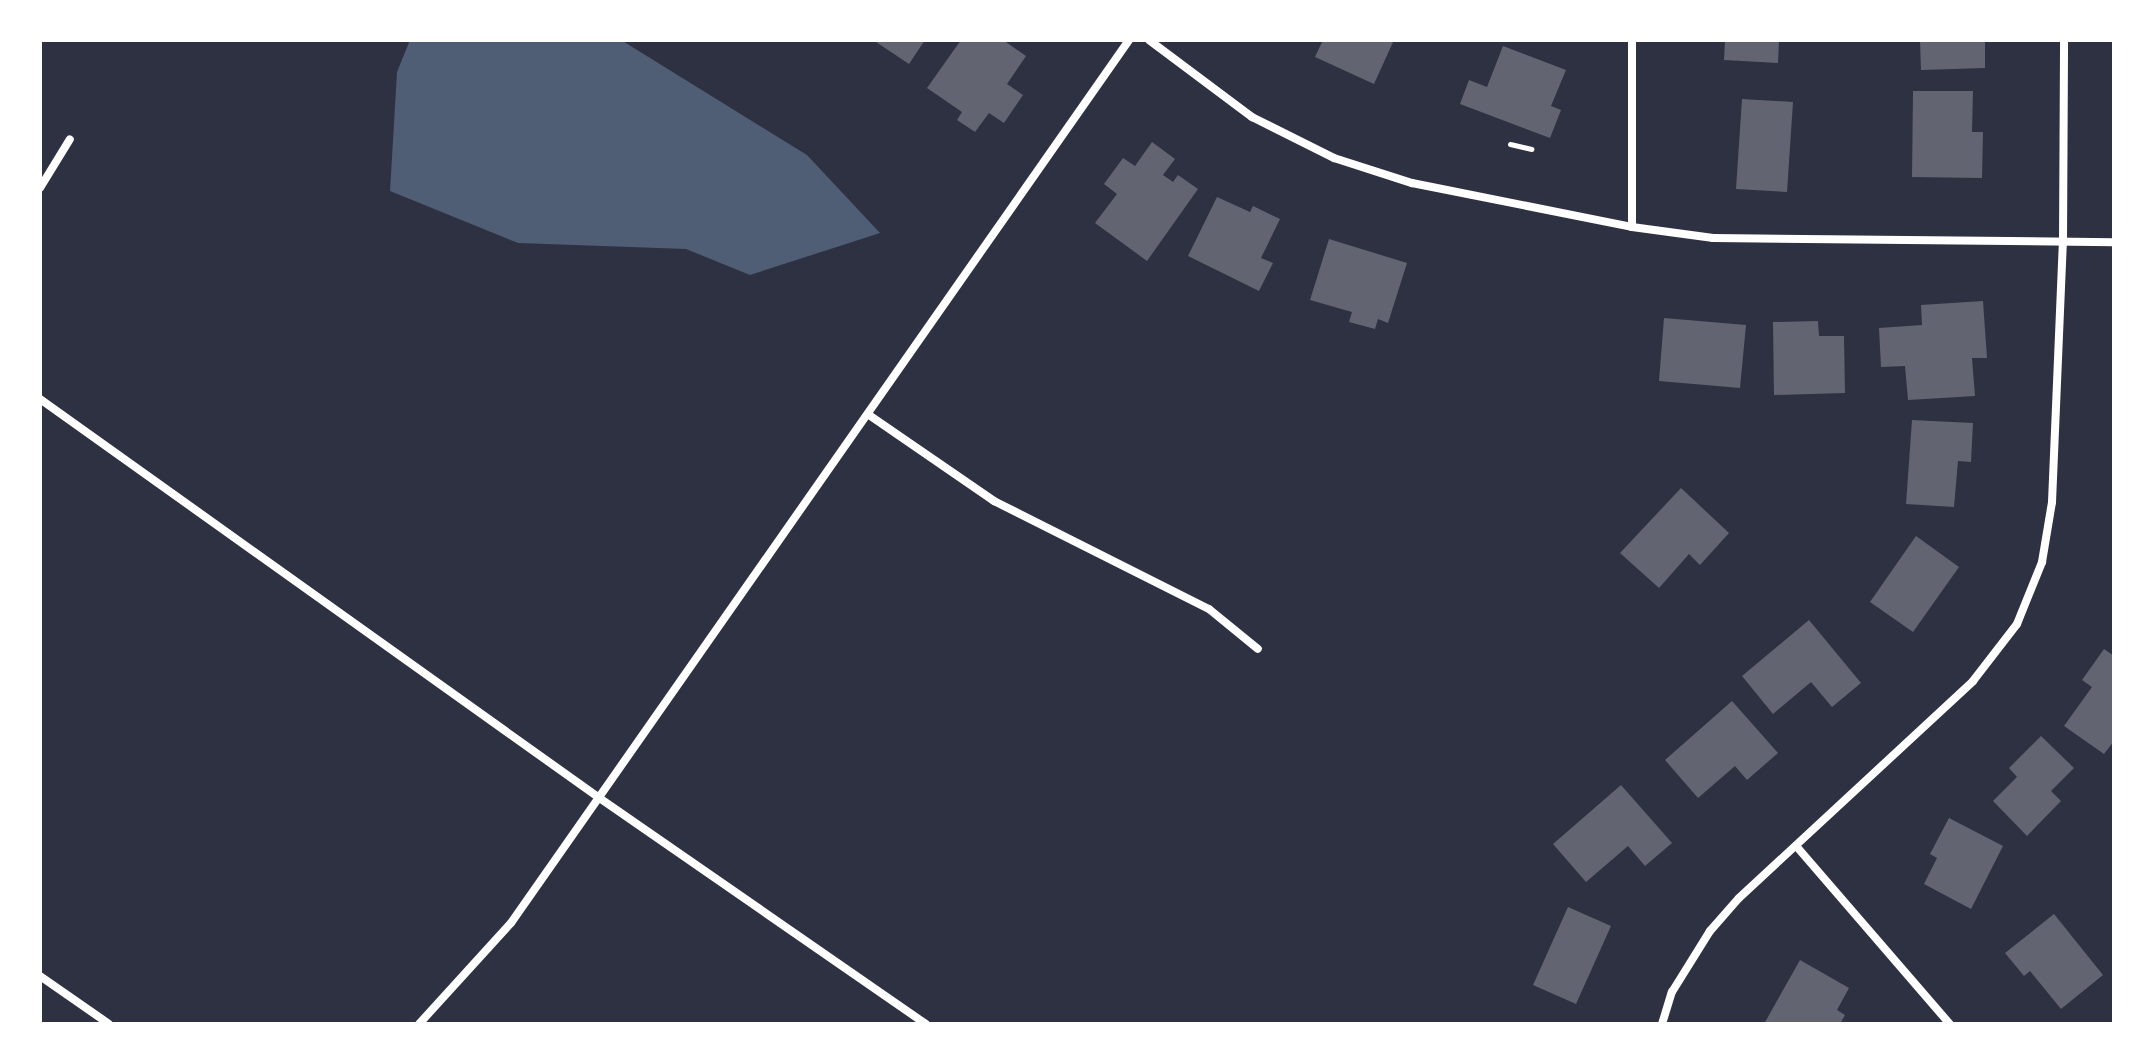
<!DOCTYPE html>
<style>
body{margin:0}
#map{position:relative;width:2154px;height:1064px;overflow:hidden;background:#2d3142;font-family:Manrope,sans-serif}
div>[style]{position:absolute}
[style*='--x']{left:calc(var(--x)*1px);top:calc(var(--y)*1px);width:calc(var(--w)*1px);rotate:calc(var(--a)*1deg)}
.water>*{inset:0;background:#4f5d75}
.building>*{inset:0;background:#626471}
.path>*{height:5px;margin:-2.5px;padding:0 2.5px;transform-origin:2.5px;border-radius:2.5px;background:#fff}
.minor>*{height:8px;margin:-4px;padding:0 4px;transform-origin:4px;border-radius:4px;background:#fff}
span{translate:-50% -50%;white-space:nowrap;text-align:center;line-height:1.15;-webkit-text-stroke:8px #fff;paint-order:stroke}
.frame{position:absolute;inset:0;border:42px solid #fff;pointer-events:none}
</style>
<div id="map">
<div class="water">
<div style="clip-path:polygon(410px 40px,621px 40px,807px 155px,880px 233px,750px 275px,686px 249px,518px 243px,390px 191px,397px 72px)"></div>
</div>
<div class="building">
<div style="clip-path:polygon(873px 40px,925px 40px,909px 64px)"></div>
<div style="clip-path:polygon(961px 40px,1003px 40px,1026px 56px,1007px 84px,1023px 95px,1004px 123px,989px 113px,975px 132px,957px 120px,962px 112px,927px 88px)"></div>
<div style="clip-path:polygon(1323px 40px,1394px 40px,1374px 84px,1315px 57px)"></div>
<div style="clip-path:polygon(1725px 40px,1779px 40px,1778px 63px,1724px 60px)"></div>
<div style="clip-path:polygon(1920px 40px,1985px 40px,1985px 68px,1921px 70px)"></div>
<div style="clip-path:polygon(1503px 46px,1566px 70px,1551px 106px,1561px 110px,1550px 138px,1460px 104px,1469px 80px,1487px 87px)"></div>
<div style="clip-path:polygon(1913px 91px,1973px 91px,1972px 132px,1983px 132px,1982px 178px,1912px 177px)"></div>
<div style="clip-path:polygon(1742px 99px,1793px 102px,1787px 192px,1736px 189px)"></div>
<div style="clip-path:polygon(1152px 142px,1175px 159px,1163px 175px,1173px 182px,1178px 175px,1198px 189px,1147px 261px,1095px 223px,1117px 194px,1104px 184px,1123px 158px,1135px 166px)"></div>
<div style="clip-path:polygon(1217px 197px,1250px 212px,1253px 206px,1280px 219px,1261px 258px,1273px 263px,1259px 291px,1188px 256px)"></div>
<div style="clip-path:polygon(1329px 239px,1407px 263px,1388px 323px,1378px 319px,1375px 329px,1349px 322px,1352px 312px,1310px 300px)"></div>
<div style="clip-path:polygon(1983px 301px,1987px 358px,1972px 358px,1975px 396px,1908px 400px,1905px 366px,1881px 367px,1879px 328px,1922px 325px,1921px 305px)"></div>
<div style="clip-path:polygon(1664px 318px,1746px 325px,1740px 388px,1659px 381px)"></div>
<div style="clip-path:polygon(1818px 321px,1819px 336px,1844px 336px,1845px 393px,1774px 395px,1773px 322px)"></div>
<div style="clip-path:polygon(1912px 420px,1973px 423px,1971px 462px,1958px 461px,1954px 507px,1906px 504px)"></div>
<div style="clip-path:polygon(1681px 488px,1729px 533px,1700px 565px,1689px 554px,1659px 588px,1620px 553px)"></div>
<div style="clip-path:polygon(1916px 536px,1959px 567px,1913px 632px,1870px 602px)"></div>
<div style="clip-path:polygon(1809px 620px,1861px 683px,1832px 707px,1811px 682px,1773px 714px,1742px 676px)"></div>
<div style="clip-path:polygon(2104px 649px,2114px 656px,2114px 741px,2104px 754px,2064px 726px,2092px 687px,2082px 680px)"></div>
<div style="clip-path:polygon(1732px 701px,1778px 753px,1747px 780px,1735px 766px,1698px 798px,1665px 760px)"></div>
<div style="clip-path:polygon(2041px 736px,2074px 768px,2051px 791px,2061px 801px,2027px 836px,1993px 801px,2017px 777px,2009px 768px)"></div>
<div style="clip-path:polygon(1621px 785px,1672px 843px,1645px 866px,1628px 846px,1586px 882px,1553px 844px)"></div>
<div style="clip-path:polygon(1949px 818px,2003px 846px,1971px 909px,1924px 884px,1937px 858px,1930px 854px)"></div>
<div style="clip-path:polygon(1568px 907px,1611px 926px,1576px 1004px,1533px 985px)"></div>
<div style="clip-path:polygon(2054px 914px,2103px 975px,2061px 1009px,2030px 971px,2024px 976px,2005px 953px)"></div>
<div style="clip-path:polygon(1800px 960px,1849px 988px,1837px 1010px,1845px 1015px,1840px 1024px,1764px 1024px)"></div>
</div>
<div class="path">
<div style="--x:1510;--y:144;--w:22;--a:13"></div>
</div>
<div class="minor">
<div style="--x:1149;--y:40;--w:129;--a:36.8"></div>
<div style="--x:1252;--y:117;--w:92;--a:26.6"></div>
<div style="--x:1334;--y:158;--w:82;--a:17.8"></div>
<div style="--x:1412;--y:183;--w:224;--a:11.3"></div>
<div style="--x:1632;--y:227;--w:82;--a:7.7"></div>
<div style="--x:1713;--y:238;--w:401;--a:0.6"></div>
<div style="--x:40;--y:188;--w:57;--a:-58.5"></div>
<div style="--x:1632;--y:227;--w:187;--a:-90"></div>
<div style="--x:40;--y:399;--w:685;--a:35.5"></div>
<div style="--x:598;--y:797;--w:399;--a:34.7"></div>
<div style="--x:869;--y:415;--w:152;--a:34.5"></div>
<div style="--x:994;--y:501;--w:241;--a:26.7"></div>
<div style="--x:1209;--y:609;--w:63;--a:39.2"></div>
<div style="--x:1797;--y:847;--w:234;--a:49.2"></div>
<div style="--x:40;--y:976;--w:84;--a:34.8"></div>
<div style="--x:419;--y:1024;--w:137;--a:-47.7"></div>
<div style="--x:511;--y:923;--w:1078;--a:-55.01"></div>
<div style="--x:1662;--y:1024;--w:34;--a:-73"></div>
<div style="--x:1672;--y:992;--w:72;--a:-58.1"></div>
<div style="--x:1710;--y:931;--w:44;--a:-48.7"></div>
<div style="--x:1739;--y:898;--w:319;--a:-42.8"></div>
<div style="--x:1973;--y:681;--w:72;--a:-52.3"></div>
<div style="--x:2017;--y:624;--w:67;--a:-68"></div>
<div style="--x:2042;--y:562;--w:61;--a:-80.5"></div>
<div style="--x:2052;--y:502;--w:260;--a:-87.6"></div>
<div style="--x:2063;--y:242;--w:202;--a:-89.7"></div>
</div>
<div class="frame"></div>
</div>
